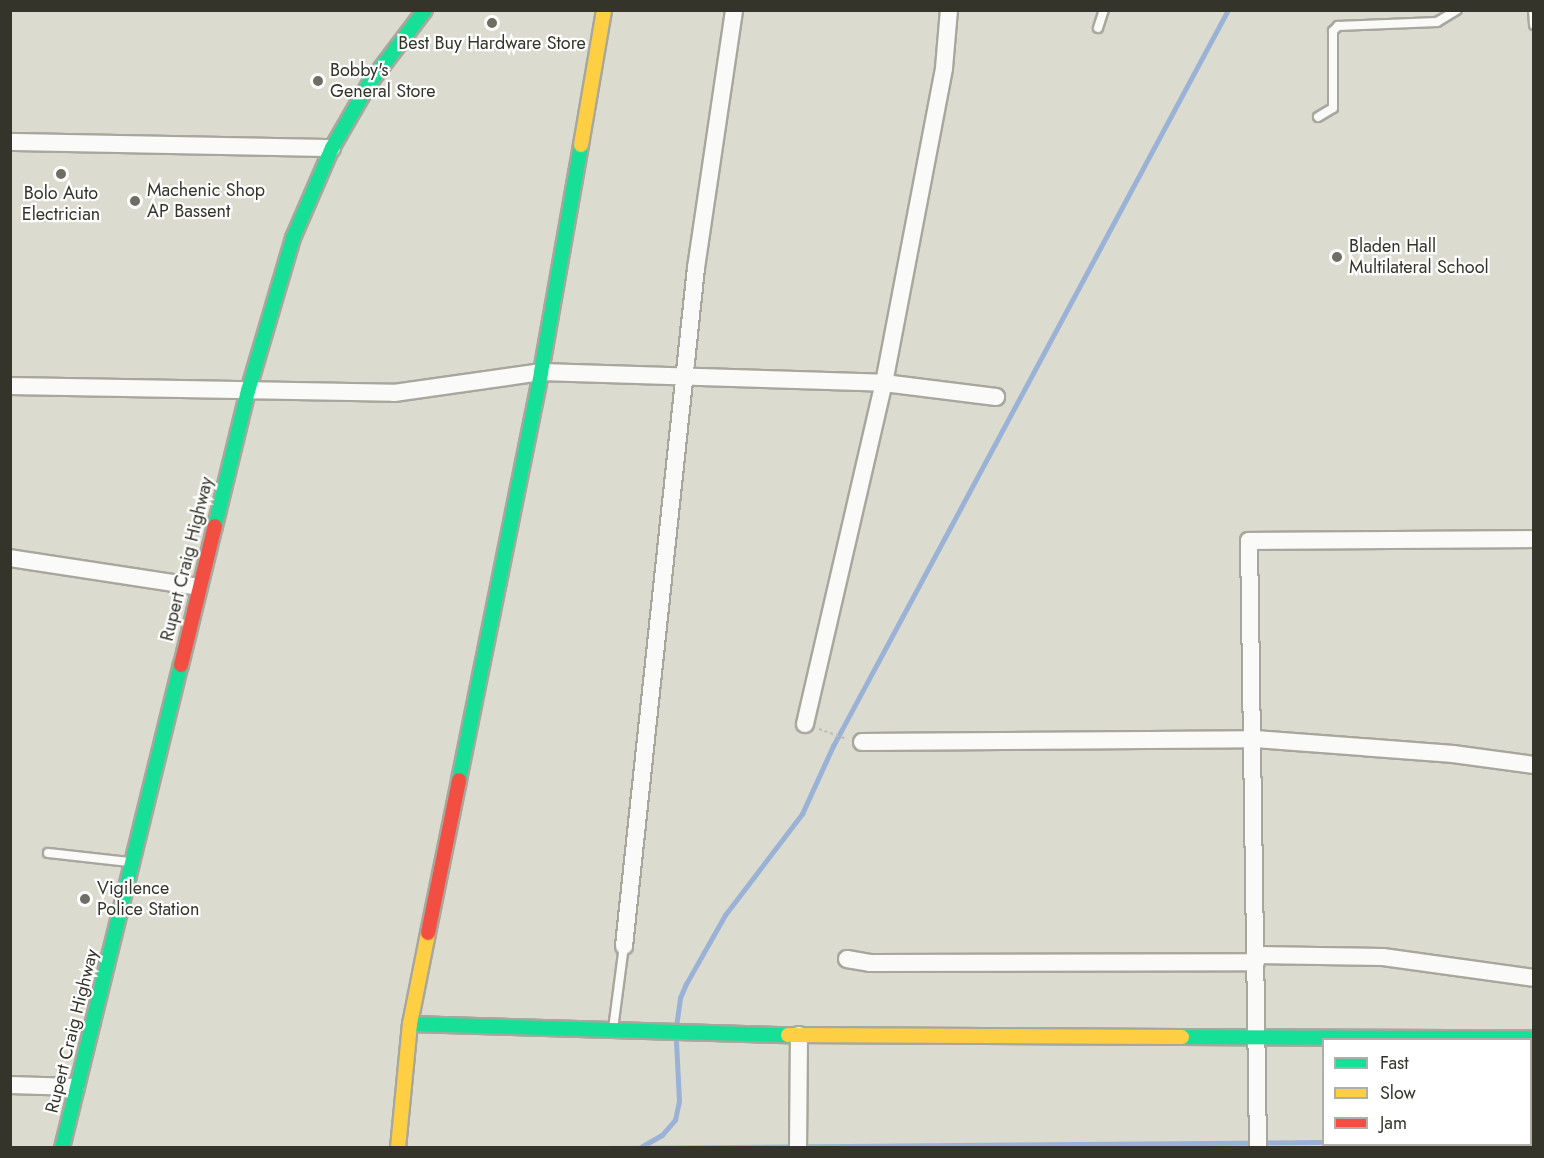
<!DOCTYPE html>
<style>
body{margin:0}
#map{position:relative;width:1544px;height:1158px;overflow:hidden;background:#dcdbcf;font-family:Jost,sans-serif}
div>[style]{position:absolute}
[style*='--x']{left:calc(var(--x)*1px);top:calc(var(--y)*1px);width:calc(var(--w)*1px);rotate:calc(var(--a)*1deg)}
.stream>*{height:4.5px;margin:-2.25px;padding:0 2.25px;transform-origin:2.25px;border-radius:2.25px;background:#9ab2d5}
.path>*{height:2px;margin-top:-1px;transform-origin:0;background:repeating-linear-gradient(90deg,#bdbdb9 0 3px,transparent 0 6px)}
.roads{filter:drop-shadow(2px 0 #a8a79e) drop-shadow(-2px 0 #a8a79e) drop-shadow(0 2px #a8a79e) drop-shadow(0 -2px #a8a79e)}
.lane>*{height:8px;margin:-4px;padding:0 4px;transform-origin:4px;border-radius:4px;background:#fafaf8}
.street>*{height:16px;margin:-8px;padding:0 8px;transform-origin:8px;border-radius:8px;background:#fafaf8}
.fast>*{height:14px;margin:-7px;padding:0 7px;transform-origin:7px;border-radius:7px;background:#16e098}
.slow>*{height:14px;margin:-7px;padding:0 7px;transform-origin:7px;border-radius:7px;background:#ffcf43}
.jam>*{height:14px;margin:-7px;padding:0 7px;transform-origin:7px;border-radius:7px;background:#f24e42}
.dots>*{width:16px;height:16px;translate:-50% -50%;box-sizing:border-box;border:3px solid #fff;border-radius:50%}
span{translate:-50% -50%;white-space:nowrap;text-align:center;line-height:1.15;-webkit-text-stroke:4.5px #fff;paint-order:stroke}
.poi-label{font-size:18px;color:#34342b}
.left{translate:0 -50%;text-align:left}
.street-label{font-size:18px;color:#34342b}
.frame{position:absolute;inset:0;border:12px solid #34342b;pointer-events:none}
.legend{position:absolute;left:1322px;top:1038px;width:210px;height:108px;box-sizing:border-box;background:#fff;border:2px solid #aeaeaa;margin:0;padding:8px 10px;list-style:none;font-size:18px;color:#34342b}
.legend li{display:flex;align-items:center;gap:12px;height:30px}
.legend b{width:30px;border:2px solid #aeaeaa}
</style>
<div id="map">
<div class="stream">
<div style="--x:676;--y:1027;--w:29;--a:-82"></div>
<div style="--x:680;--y:998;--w:15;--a:-67"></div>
<div style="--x:686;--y:984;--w:79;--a:-60.5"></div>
<div style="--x:725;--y:915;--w:127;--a:-52.7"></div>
<div style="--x:802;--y:814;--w:75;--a:-65.5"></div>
<div style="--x:833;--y:746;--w:835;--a:-61.78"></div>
<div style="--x:1530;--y:1142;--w:4;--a:0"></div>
<div style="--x:641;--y:1147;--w:24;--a:-30"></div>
<div style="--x:662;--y:1135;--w:20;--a:-49"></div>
<div style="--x:675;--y:1120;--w:19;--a:-78"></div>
<div style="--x:679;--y:1101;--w:59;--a:-92.9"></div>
<div style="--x:604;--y:1148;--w:720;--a:-0.48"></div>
</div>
<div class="path">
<div style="--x:819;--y:729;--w:30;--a:20"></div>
</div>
<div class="roads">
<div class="lane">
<div style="--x:1533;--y:10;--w:15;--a:86"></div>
<div style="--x:1098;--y:28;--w:19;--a:-72"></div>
<div style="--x:1318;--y:117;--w:17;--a:-31"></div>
<div style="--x:1333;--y:108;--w:77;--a:-90"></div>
<div style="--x:1333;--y:31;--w:7;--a:-45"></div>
<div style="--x:1338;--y:26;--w:99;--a:-2.3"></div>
<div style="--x:1437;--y:22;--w:23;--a:-31"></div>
<div style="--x:48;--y:853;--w:82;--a:6.3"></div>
<div style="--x:613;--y:1029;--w:84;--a:-82.5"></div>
</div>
<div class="street">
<div style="--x:10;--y:142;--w:322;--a:1.1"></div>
<div style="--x:10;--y:386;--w:384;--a:1"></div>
<div style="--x:394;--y:393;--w:148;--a:-8.1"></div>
<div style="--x:541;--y:372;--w:343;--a:1.8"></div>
<div style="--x:884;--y:383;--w:113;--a:7.1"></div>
<div style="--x:10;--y:558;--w:191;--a:8.7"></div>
<div style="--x:805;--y:724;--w:350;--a:-77"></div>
<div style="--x:884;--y:383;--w:321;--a:-79.2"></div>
<div style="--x:944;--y:68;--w:58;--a:-85.1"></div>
<div style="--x:862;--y:742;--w:393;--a:-0.4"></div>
<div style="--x:1255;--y:739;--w:199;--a:4.3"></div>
<div style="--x:1453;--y:754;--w:82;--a:7.7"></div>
<div style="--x:624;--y:946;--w:682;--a:-83.94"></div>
<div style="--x:696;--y:268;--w:261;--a:-81.6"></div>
<div style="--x:1256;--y:955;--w:127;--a:0.9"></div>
<div style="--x:1383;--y:957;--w:152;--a:7.9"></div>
<div style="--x:847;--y:959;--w:23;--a:10"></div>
<div style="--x:870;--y:963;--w:386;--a:-0.1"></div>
<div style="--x:10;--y:1085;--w:66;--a:1.7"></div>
<div style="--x:798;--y:1148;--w:113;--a:-89.5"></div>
<div style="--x:1258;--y:1148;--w:607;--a:-90.85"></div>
<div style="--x:1249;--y:541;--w:285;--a:-0.4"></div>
</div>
<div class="fast">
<div style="--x:215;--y:526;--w:139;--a:-76.3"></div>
<div style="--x:248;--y:391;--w:159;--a:-73.6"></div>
<div style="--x:293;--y:238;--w:98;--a:-66.6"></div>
<div style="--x:332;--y:148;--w:74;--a:-60"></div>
<div style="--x:369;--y:84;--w:93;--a:-52.9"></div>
<div style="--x:459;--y:780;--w:416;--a:-78.6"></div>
<div style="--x:541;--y:372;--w:230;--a:-80"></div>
<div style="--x:410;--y:1024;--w:378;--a:1.7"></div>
<div style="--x:1182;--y:1037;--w:352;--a:0.2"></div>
<div style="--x:62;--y:1148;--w:497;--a:-76.2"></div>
</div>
<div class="slow">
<div style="--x:581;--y:145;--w:137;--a:-80.3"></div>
<div style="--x:788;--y:1035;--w:394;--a:0.3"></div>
<div style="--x:398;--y:1148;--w:125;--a:-84.5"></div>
<div style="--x:410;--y:1024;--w:93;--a:-78.8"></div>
</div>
<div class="jam">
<div style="--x:181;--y:665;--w:143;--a:-76.3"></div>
<div style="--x:428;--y:933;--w:156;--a:-78.5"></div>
</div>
</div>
<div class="dots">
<div style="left:492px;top:23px;background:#6f6e64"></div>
<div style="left:318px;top:81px;background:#6f6e64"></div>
<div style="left:61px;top:174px;background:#6f6e64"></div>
<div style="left:135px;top:201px;background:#6f6e64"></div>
<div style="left:1337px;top:257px;background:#6f6e64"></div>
<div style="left:85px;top:899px;background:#6f6e64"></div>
</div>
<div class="poi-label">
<span style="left:492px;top:43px">Best Buy Hardware Store</span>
<span class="left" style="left:330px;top:81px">Bobby's<br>General Store</span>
<span class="left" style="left:147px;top:201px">Machenic Shop<br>AP Bassent</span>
<span style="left:61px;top:204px">Bolo Auto<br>Electrician</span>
<span class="left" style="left:1349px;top:257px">Bladen Hall<br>Multilateral School</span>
<span class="left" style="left:97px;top:899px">Vigilence<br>Police Station</span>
</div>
<div class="street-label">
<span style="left:187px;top:559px;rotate:-76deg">Rupert Craig Highway</span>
<span style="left:72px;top:1031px;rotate:-76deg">Rupert Craig Highway</span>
</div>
<div class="frame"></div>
<ul class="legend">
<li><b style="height:8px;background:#16e098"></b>Fast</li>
<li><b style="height:8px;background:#ffcf43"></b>Slow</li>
<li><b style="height:8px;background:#f24e42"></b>Jam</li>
</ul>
</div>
